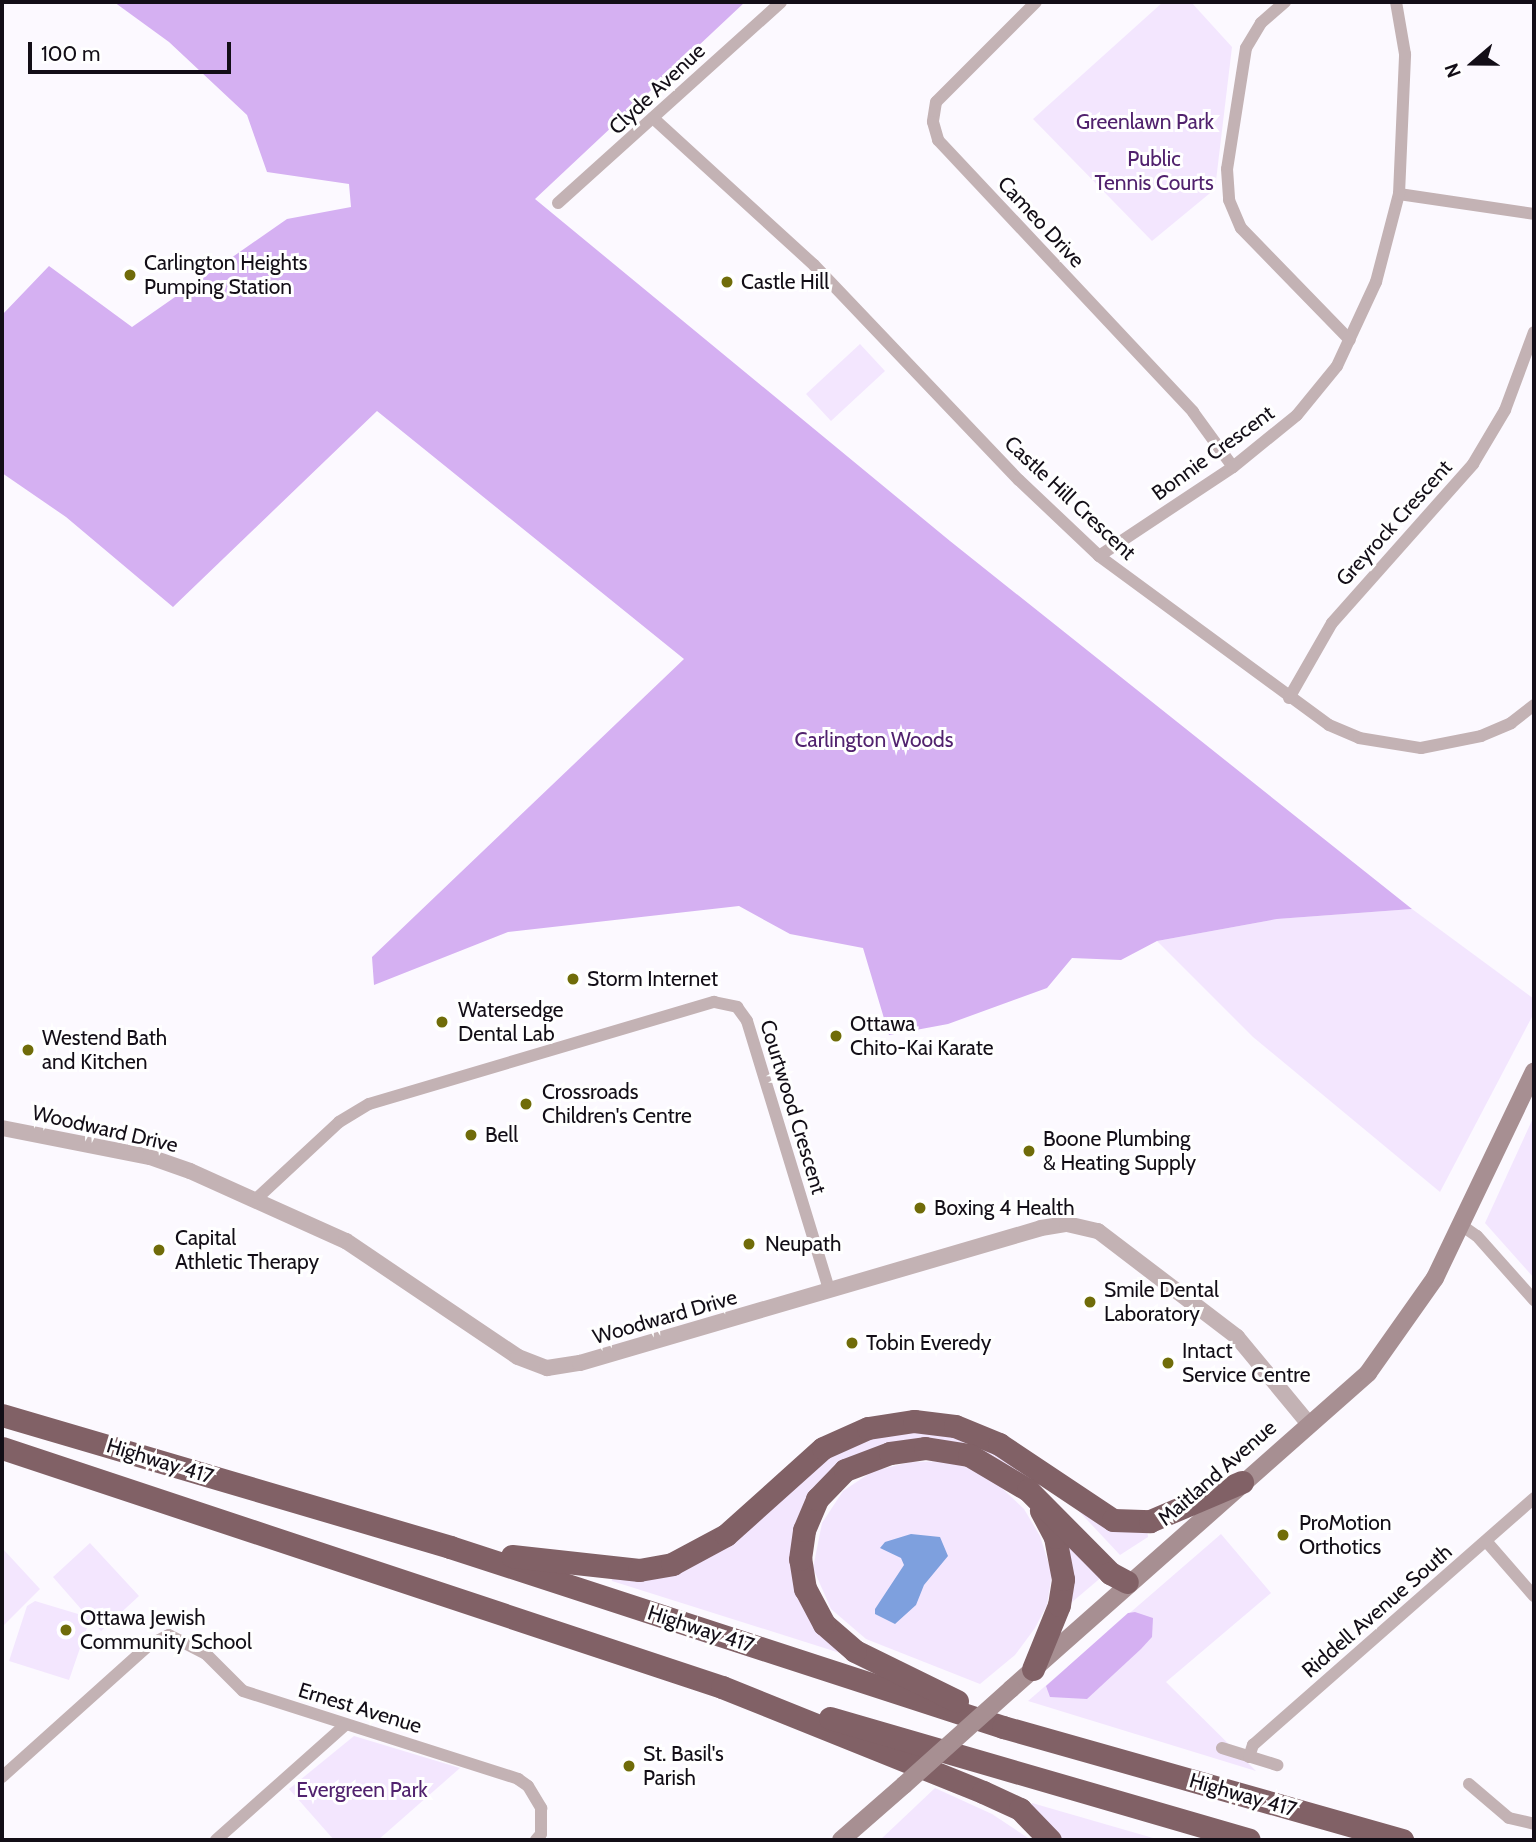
<!DOCTYPE html>
<style>
body{margin:0}
#map{position:relative;width:1536px;height:1842px;overflow:hidden;background:#fcf9ff;font-family:Cabin,sans-serif}
div>[style]{position:absolute}
[style*='--x']{left:calc(var(--x)*1px);top:calc(var(--y)*1px);width:calc(var(--w)*1px);rotate:calc(var(--a)*1deg)}
.green>*{inset:0;background:#f3e6fe}
.forest>*{inset:0;background:#d5b0f2}
.water>*{inset:0;background:#7ea0de}
.minor>*{height:12px;margin:-6px;padding:0 6px;transform-origin:6px;border-radius:6px;background:#c3b2b4}
.tertiary>*{height:16px;margin:-8px;padding:0 8px;transform-origin:8px;border-radius:8px;background:#c3b2b4}
.secondary>*{height:18px;margin:-9px;padding:0 9px;transform-origin:9px;border-radius:9px;background:#a78f92}
.motorway>*{height:23px;margin:-11.5px;padding:0 11.5px;transform-origin:11.5px;border-radius:11.5px;background:#816166}
.secondary-bridge>*{height:18px;margin:-9px;padding:0 9px;transform-origin:9px;border-radius:9px;background:#a78f92}
.dots>*{width:19px;height:19px;translate:-50% -50%;box-sizing:border-box;border:4px solid #fff;border-radius:50%}
span{translate:-50% -50%;white-space:nowrap;text-align:center;line-height:1.15;-webkit-text-stroke:6px #fff;paint-order:stroke}
.street-label{font-size:21px;color:#130e17}
.park-label{font-size:21px;color:#51226e}
.poi-label{font-size:21px;color:#130e17}
.left{translate:0 -50%;text-align:left}
.frame{position:absolute;inset:0;border:4px solid #130e17;pointer-events:none}
.north{position:absolute;left:1438px;top:28px;width:70px;height:70px;-webkit-text-stroke:5px #fff;paint-order:stroke;rotate:250deg;font-size:19px;font-weight:700;line-height:28px;text-align:center;color:#130e17}
.north::after{content:'';display:block;margin:auto;width:24px;height:32px;background:#130e17;clip-path:polygon(50% 0,100% 100%,50% 72%,0 100%)}
.scale{position:absolute;left:28px;top:42px;width:203px;height:32px;box-sizing:border-box;border:4px solid #130e17;border-top:0;padding-left:9px;font-size:21px;line-height:24px;white-space:nowrap;color:#130e17;-webkit-text-stroke:5px #fff;paint-order:stroke}
</style>
<div id="map">
<div class="green">
<div style="clip-path:polygon(1163px 2px,1191px 2px,1232px 47px,1215px 189px,1152px 241px,1033px 119px)"></div>
<div style="clip-path:polygon(860px 344px,885px 371px,831px 421px,806px 394px)"></div>
<div style="clip-path:polygon(1412px 909px,1534px 999px,1534px 1013px,1440px 1192px,1253px 1037px,1157px 941px,1277px 919px)"></div>
<div style="clip-path:polygon(1534px 1116px,1534px 1278px,1485px 1223px)"></div>
<div style="clip-path:polygon(900px 1431px,964px 1435px,1041px 1484px,1036px 1489px,983px 1456px,852px 1458px,793px 1545px,840px 1653px,612px 1581px,611px 1578px,666px 1576px,818px 1459px,851px 1443px)"></div>
<div style="clip-path:polygon(951px 1461px,989px 1476px,1024px 1509px,1040px 1536px,1052px 1574px,1047px 1605px,1035px 1628px,1015px 1655px,980px 1684px,866px 1639px,831px 1609px,813px 1568px,822px 1523px,843px 1491px,873px 1471px,911px 1462px)"></div>
<div style="clip-path:polygon(1075px 1507px,1147px 1529px,1148px 1537px,1120px 1555px)"></div>
<div style="clip-path:polygon(1063px 1531px,1104px 1575px,1071px 1603px)"></div>
<div style="clip-path:polygon(1221px 1534px,1271px 1593px,1166px 1682px,1256px 1771px,1028px 1701px)"></div>
<div style="clip-path:polygon(90px 1543px,139px 1596px,101px 1631px,90px 1619px,69px 1680px,9px 1661px,27px 1606px,35px 1601px,88px 1617px,53px 1577px)"></div>
<div style="clip-path:polygon(3px 1549px,40px 1589px,2px 1627px,2px 1551px)"></div>
<div style="clip-path:polygon(354px 1736px,460px 1768px,378px 1840px,334px 1840px,289px 1789px)"></div>
<div style="clip-path:polygon(935px 1788px,992px 1814px,1031px 1840px,880px 1840px)"></div>
<div style="clip-path:polygon(1032px 1803px,1160px 1840px,1063px 1840px,1030px 1808px)"></div>
</div>
<div class="forest">
<div style="clip-path:polygon(114px 2px,745px 2px,535px 199px,950px 541px,1412px 909px,1277px 919px,1157px 941px,1121px 960px,1072px 958px,1047px 988px,948px 1024px,889px 1035px,863px 948px,790px 934px,739px 906px,508px 932px,374px 985px,372px 957px,684px 659px,377px 411px,173px 607px,66px 517px,2px 473px,2px 315px,49px 266px,132px 327px,287px 219px,351px 207px,349px 184px,267px 172px,247px 115px,169px 42px)"></div>
<div style="clip-path:polygon(1135px 1612px,1153px 1618px,1152px 1637px,1141px 1649px,1087px 1699px,1050px 1697px,1046px 1686px,1128px 1613px)"></div>
</div>
<div class="water">
<div style="clip-path:polygon(911px 1534px,940px 1537px,948px 1556px,924px 1585px,916px 1605px,895px 1624px,875px 1614px,875px 1609px,904px 1565px,901px 1558px,880px 1548px,885px 1542px)"></div>
</div>
<div class="minor">
<div style="--x:1036;--y:2;--w:141;--a:135"></div>
<div style="--x:936;--y:102;--w:20;--a:99"></div>
<div style="--x:933;--y:122;--w:19;--a:74"></div>
<div style="--x:938;--y:140;--w:373;--a:46.8"></div>
<div style="--x:1193;--y:412;--w:68;--a:54"></div>
<div style="--x:1285;--y:2;--w:32;--a:139"></div>
<div style="--x:1261;--y:23;--w:29;--a:121"></div>
<div style="--x:1246;--y:48;--w:122;--a:98.9"></div>
<div style="--x:1227;--y:169;--w:31;--a:86"></div>
<div style="--x:1229;--y:200;--w:30;--a:67"></div>
<div style="--x:1241;--y:228;--w:156;--a:45.8"></div>
<div style="--x:653;--y:118;--w:218;--a:42.4"></div>
<div style="--x:814;--y:265;--w:297;--a:46.4"></div>
<div style="--x:1019;--y:480;--w:110;--a:43.5"></div>
<div style="--x:1099;--y:556;--w:285;--a:36.3"></div>
<div style="--x:1329;--y:725;--w:33;--a:23"></div>
<div style="--x:1359;--y:738;--w:63;--a:9.2"></div>
<div style="--x:1421;--y:748;--w:61;--a:-11.3"></div>
<div style="--x:1481;--y:736;--w:33;--a:-23"></div>
<div style="--x:1511;--y:723;--w:29;--a:-38"></div>
<div style="--x:1399;--y:194;--w:136;--a:8.4"></div>
<div style="--x:558;--y:203;--w:300;--a:-42"></div>
<div style="--x:1099;--y:556;--w:161;--a:-33.6"></div>
<div style="--x:1233;--y:467;--w:82;--a:-39.1"></div>
<div style="--x:1297;--y:415;--w:63;--a:-50.8"></div>
<div style="--x:1337;--y:366;--w:93;--a:-65.1"></div>
<div style="--x:1376;--y:282;--w:91;--a:-75.4"></div>
<div style="--x:1399;--y:194;--w:140;--a:-87.5"></div>
<div style="--x:1405;--y:54;--w:53;--a:-99.8"></div>
<div style="--x:1289;--y:698;--w:86;--a:-60.2"></div>
<div style="--x:1332;--y:623;--w:213;--a:-48.4"></div>
<div style="--x:1473;--y:464;--w:63;--a:-59.3"></div>
<div style="--x:1505;--y:410;--w:83;--a:-69.6"></div>
<div style="--x:254;--y:1201;--w:116;--a:-42.9"></div>
<div style="--x:339;--y:1122;--w:35;--a:-31"></div>
<div style="--x:369;--y:1104;--w:360;--a:-16.5"></div>
<div style="--x:714;--y:1002;--w:24;--a:12"></div>
<div style="--x:737;--y:1007;--w:17;--a:54"></div>
<div style="--x:747;--y:1021;--w:281;--a:73"></div>
<div style="--x:1461;--y:1225;--w:19;--a:35"></div>
<div style="--x:1477;--y:1236;--w:86;--a:48.3"></div>
<div style="--x:1486;--y:1541;--w:73;--a:48.9"></div>
<div style="--x:1222;--y:1748;--w:58;--a:17.2"></div>
<div style="--x:1249;--y:1757;--w:13;--a:-72"></div>
<div style="--x:1253;--y:1745;--w:374;--a:-41.3"></div>
<div style="--x:2;--y:1777;--w:198;--a:-41.9"></div>
<div style="--x:149;--y:1645;--w:22;--a:-27"></div>
<div style="--x:169;--y:1635;--w:42;--a:27.2"></div>
<div style="--x:206;--y:1654;--w:52;--a:45"></div>
<div style="--x:243;--y:1691;--w:289;--a:17.7"></div>
<div style="--x:518;--y:1779;--w:12;--a:35"></div>
<div style="--x:528;--y:1786;--w:26;--a:59"></div>
<div style="--x:541;--y:1808;--w:26;--a:90"></div>
<div style="--x:541;--y:1834;--w:8;--a:130"></div>
<div style="--x:1469;--y:1784;--w:52;--a:40.4"></div>
<div style="--x:1509;--y:1818;--w:26;--a:13"></div>
<div style="--x:216;--y:1840;--w:173;--a:-41.7"></div>
</div>
<div class="tertiary">
<div style="--x:2;--y:1128;--w:151;--a:11.1"></div>
<div style="--x:150;--y:1157;--w:42;--a:19.3"></div>
<div style="--x:190;--y:1171;--w:171;--a:24.2"></div>
<div style="--x:346;--y:1241;--w:207;--a:34"></div>
<div style="--x:518;--y:1357;--w:31;--a:21"></div>
<div style="--x:547;--y:1368;--w:33;--a:-9"></div>
<div style="--x:580;--y:1363;--w:480;--a:-16.3"></div>
<div style="--x:1041;--y:1228;--w:26;--a:-9"></div>
<div style="--x:1067;--y:1224;--w:32;--a:13"></div>
<div style="--x:1098;--y:1231;--w:175;--a:37.3"></div>
<div style="--x:1237;--y:1337;--w:113;--a:50.4"></div>
</div>
<div class="secondary">
<div style="--x:1011;--y:1689;--w:477;--a:-41.5"></div>
<div style="--x:1368;--y:1373;--w:116;--a:-54.8"></div>
<div style="--x:1435;--y:1278;--w:229;--a:-64.4"></div>
<div style="--x:841;--y:1840;--w:84;--a:-41.1"></div>
</div>
<div class="motorway">
<div style="--x:2;--y:1415;--w:467;--a:16.4"></div>
<div style="--x:450;--y:1547;--w:582;--a:18.03"></div>
<div style="--x:1003;--y:1727;--w:415;--a:15.8"></div>
<div style="--x:2;--y:1448;--w:759;--a:18.36"></div>
<div style="--x:722;--y:1687;--w:281;--a:21.9"></div>
<div style="--x:983;--y:1792;--w:41;--a:24.7"></div>
<div style="--x:1020;--y:1809;--w:43;--a:45.9"></div>
<div style="--x:512;--y:1556;--w:128;--a:6.3"></div>
<div style="--x:639;--y:1570;--w:34;--a:-10"></div>
<div style="--x:672;--y:1564;--w:61;--a:-28.2"></div>
<div style="--x:726;--y:1535;--w:130;--a:-41.9"></div>
<div style="--x:823;--y:1448;--w:49;--a:-24"></div>
<div style="--x:868;--y:1428;--w:47;--a:-8.7"></div>
<div style="--x:914;--y:1421;--w:41;--a:7"></div>
<div style="--x:955;--y:1426;--w:48;--a:22.2"></div>
<div style="--x:999;--y:1444;--w:137;--a:33.7"></div>
<div style="--x:1113;--y:1520;--w:37;--a:2"></div>
<div style="--x:1150;--y:1521;--w:100;--a:-23"></div>
<div style="--x:1033;--y:1669;--w:69;--a:-67.9"></div>
<div style="--x:1059;--y:1605;--w:26;--a:-81"></div>
<div style="--x:1063;--y:1579;--w:43;--a:-100.8"></div>
<div style="--x:1055;--y:1537;--w:30;--a:-118"></div>
<div style="--x:957;--y:1701;--w:114;--a:-153.9"></div>
<div style="--x:855;--y:1651;--w:41;--a:-138.9"></div>
<div style="--x:824;--y:1624;--w:40;--a:-118"></div>
<div style="--x:805;--y:1589;--w:30;--a:-99"></div>
<div style="--x:800;--y:1559;--w:29;--a:-82"></div>
<div style="--x:804;--y:1530;--w:34;--a:-67"></div>
<div style="--x:817;--y:1499;--w:40;--a:-46"></div>
<div style="--x:845;--y:1470;--w:48;--a:-20.7"></div>
<div style="--x:890;--y:1453;--w:35;--a:-8"></div>
<div style="--x:925;--y:1448;--w:45;--a:9"></div>
<div style="--x:969;--y:1455;--w:69;--a:30.7"></div>
<div style="--x:1028;--y:1490;--w:117;--a:45.3"></div>
<div style="--x:1110;--y:1573;--w:19;--a:28"></div>
<div style="--x:830;--y:1718;--w:436;--a:16.2"></div>
</div>
<div class="secondary-bridge">
<div style="--x:904;--y:1785;--w:144;--a:-41.9"></div>
</div>
<div class="dots">
<div style="left:130px;top:275px;background:#706c09"></div>
<div style="left:727px;top:282px;background:#706c09"></div>
<div style="left:573px;top:979px;background:#706c09"></div>
<div style="left:442px;top:1022px;background:#706c09"></div>
<div style="left:836px;top:1036px;background:#706c09"></div>
<div style="left:28px;top:1050px;background:#706c09"></div>
<div style="left:526px;top:1104px;background:#706c09"></div>
<div style="left:471px;top:1135px;background:#706c09"></div>
<div style="left:1029px;top:1151px;background:#706c09"></div>
<div style="left:920px;top:1208px;background:#706c09"></div>
<div style="left:749px;top:1244px;background:#706c09"></div>
<div style="left:159px;top:1250px;background:#706c09"></div>
<div style="left:1090px;top:1302px;background:#706c09"></div>
<div style="left:852px;top:1343px;background:#706c09"></div>
<div style="left:1168px;top:1363px;background:#706c09"></div>
<div style="left:1283px;top:1535px;background:#706c09"></div>
<div style="left:66px;top:1630px;background:#706c09"></div>
<div style="left:629px;top:1766px;background:#706c09"></div>
</div>
<div class="street-label">
<span style="left:657px;top:89px;rotate:-43deg">Clyde Avenue</span>
<span style="left:1041px;top:222px;rotate:47deg">Cameo Drive</span>
<span style="left:1213px;top:453px;rotate:-36deg">Bonnie Crescent</span>
<span style="left:1070px;top:498px;rotate:43deg">Castle Hill Crescent</span>
<span style="left:1394px;top:523px;rotate:-48deg">Greyrock Crescent</span>
<span style="left:793px;top:1107px;rotate:73deg">Courtwood Crescent</span>
<span style="left:105px;top:1129px;rotate:13deg">Woodward Drive</span>
<span style="left:665px;top:1317px;rotate:-16deg">Woodward Drive</span>
<span style="left:160px;top:1461px;rotate:17deg">Highway 417</span>
<span style="left:1217px;top:1473px;rotate:-41deg">Maitland Avenue</span>
<span style="left:1377px;top:1611px;rotate:-41deg">Riddell Avenue South</span>
<span style="left:701px;top:1629px;rotate:18deg">Highway 417</span>
<span style="left:360px;top:1708px;rotate:17deg">Ernest Avenue</span>
<span style="left:1243px;top:1795px;rotate:16deg">Highway 417</span>
</div>
<div class="park-label">
<span style="left:1145px;top:122px">Greenlawn Park</span>
<span style="left:1154px;top:171px">Public<br>Tennis Courts</span>
<span style="left:874px;top:740px">Carlington Woods</span>
<span style="left:362px;top:1790px">Evergreen Park</span>
</div>
<div class="poi-label">
<span class="left" style="left:144px;top:275px">Carlington Heights<br>Pumping Station</span>
<span class="left" style="left:741px;top:282px">Castle Hill</span>
<span class="left" style="left:587px;top:979px">Storm Internet</span>
<span class="left" style="left:458px;top:1022px">Watersedge<br>Dental Lab</span>
<span class="left" style="left:850px;top:1036px">Ottawa<br>Chito-Kai Karate</span>
<span class="left" style="left:42px;top:1050px">Westend Bath<br>and Kitchen</span>
<span class="left" style="left:542px;top:1104px">Crossroads<br>Children's Centre</span>
<span class="left" style="left:485px;top:1135px">Bell</span>
<span class="left" style="left:1043px;top:1151px">Boone Plumbing<br>&amp; Heating Supply</span>
<span class="left" style="left:934px;top:1208px">Boxing 4 Health</span>
<span class="left" style="left:175px;top:1250px">Capital<br>Athletic Therapy</span>
<span class="left" style="left:765px;top:1244px">Neupath</span>
<span class="left" style="left:1104px;top:1302px">Smile Dental<br>Laboratory</span>
<span class="left" style="left:866px;top:1343px">Tobin Everedy</span>
<span class="left" style="left:1182px;top:1363px">Intact<br>Service Centre</span>
<span class="left" style="left:1299px;top:1535px">ProMotion<br>Orthotics</span>
<span class="left" style="left:80px;top:1630px">Ottawa Jewish<br>Community School</span>
<span class="left" style="left:643px;top:1766px">St. Basil's<br>Parish</span>
</div>
<div class="frame"></div>
<div class="north">N</div>
<div class="scale">100 m</div>
</div>
